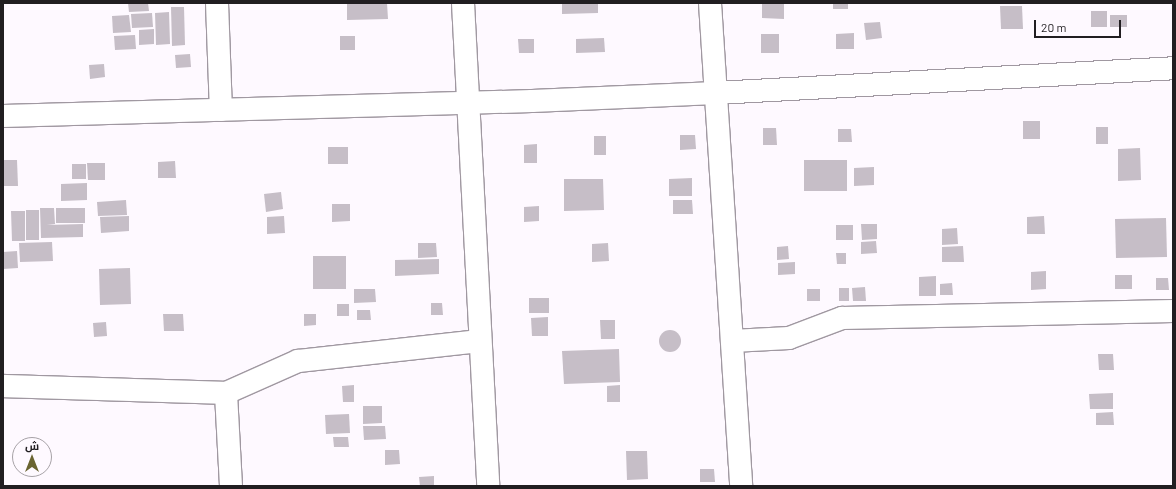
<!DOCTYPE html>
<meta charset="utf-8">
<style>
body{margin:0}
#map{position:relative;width:1176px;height:489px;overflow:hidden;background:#fef9ff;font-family:Barlow,Cairo,sans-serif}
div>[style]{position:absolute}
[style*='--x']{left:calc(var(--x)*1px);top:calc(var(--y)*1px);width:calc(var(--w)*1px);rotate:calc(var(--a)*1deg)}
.building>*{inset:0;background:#c6bec7}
.round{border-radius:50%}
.roads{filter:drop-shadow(1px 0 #a098a1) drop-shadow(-1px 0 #a098a1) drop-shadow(0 1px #a098a1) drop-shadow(0 -1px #a098a1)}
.minor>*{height:22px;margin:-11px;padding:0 11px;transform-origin:11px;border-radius:11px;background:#fff}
span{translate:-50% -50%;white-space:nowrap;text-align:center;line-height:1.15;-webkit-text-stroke:3px #fef9ff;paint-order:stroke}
.frame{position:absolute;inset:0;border:4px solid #211e21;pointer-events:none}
.north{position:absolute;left:12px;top:437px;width:40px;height:40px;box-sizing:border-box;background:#fef9ff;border:1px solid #a6a1a6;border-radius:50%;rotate:0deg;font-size:11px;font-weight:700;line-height:16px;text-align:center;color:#211e21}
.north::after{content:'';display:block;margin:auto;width:14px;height:18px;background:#6a6431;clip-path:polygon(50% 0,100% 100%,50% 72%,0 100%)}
.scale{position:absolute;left:1034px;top:20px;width:87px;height:18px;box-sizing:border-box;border:2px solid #211e21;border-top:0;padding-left:5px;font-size:12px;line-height:14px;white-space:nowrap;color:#211e21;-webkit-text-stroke:3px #fef9ff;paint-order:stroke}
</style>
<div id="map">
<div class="building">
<div style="clip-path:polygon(128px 3px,148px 3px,149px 11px,129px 12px)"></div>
<div style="clip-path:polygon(347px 3px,387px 3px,388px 19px,347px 20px)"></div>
<div style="clip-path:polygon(562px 3px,598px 3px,598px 13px,562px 14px)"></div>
<div style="clip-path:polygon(762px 3px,784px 3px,784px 19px,762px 18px)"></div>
<div style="clip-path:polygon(833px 3px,848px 3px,848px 9px,833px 9px)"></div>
<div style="clip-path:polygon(1000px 6px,1022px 6px,1023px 29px,1001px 29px)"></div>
<div style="clip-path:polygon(171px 7px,184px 7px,185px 45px,172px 46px)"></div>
<div style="clip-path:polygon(1091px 11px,1107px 11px,1107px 27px,1091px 27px)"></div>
<div style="clip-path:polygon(169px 12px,170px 44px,156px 45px,155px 13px)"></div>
<div style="clip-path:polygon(152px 13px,153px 27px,132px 28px,131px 14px)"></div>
<div style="clip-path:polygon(129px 15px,131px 32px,113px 33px,112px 16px)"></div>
<div style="clip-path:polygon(1110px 15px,1127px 15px,1127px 27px,1110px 27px)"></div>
<div style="clip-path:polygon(880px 22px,882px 38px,866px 40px,864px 23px)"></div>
<div style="clip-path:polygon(154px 29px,154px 44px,139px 45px,139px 30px)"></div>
<div style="clip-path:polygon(854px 33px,854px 49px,836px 49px,836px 34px)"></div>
<div style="clip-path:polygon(761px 34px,779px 34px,779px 53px,761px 53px)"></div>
<div style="clip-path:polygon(135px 35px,136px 49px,115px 50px,114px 36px)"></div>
<div style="clip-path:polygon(340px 36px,355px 36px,355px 50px,340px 50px)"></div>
<div style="clip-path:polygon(604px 38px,605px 52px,576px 53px,576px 39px)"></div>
<div style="clip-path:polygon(518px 39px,534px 39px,534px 53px,519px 53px)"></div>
<div style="clip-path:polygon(190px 54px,191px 67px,176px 68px,175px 55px)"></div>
<div style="clip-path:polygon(104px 64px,105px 77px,90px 79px,89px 65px)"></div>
<div style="clip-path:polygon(1023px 121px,1040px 121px,1040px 139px,1023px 139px)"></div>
<div style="clip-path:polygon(1096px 127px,1108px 127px,1108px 144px,1096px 144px)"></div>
<div style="clip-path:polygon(763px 128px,776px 128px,777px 145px,763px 145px)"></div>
<div style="clip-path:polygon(838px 129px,851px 129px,852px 142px,838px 142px)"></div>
<div style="clip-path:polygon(680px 135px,695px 135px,696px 149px,680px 150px)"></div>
<div style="clip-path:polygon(594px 136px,606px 136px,606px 155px,594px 155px)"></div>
<div style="clip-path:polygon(537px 144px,537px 163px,524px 163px,524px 145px)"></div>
<div style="clip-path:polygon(328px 147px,348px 147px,348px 164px,328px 164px)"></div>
<div style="clip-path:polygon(1140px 148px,1141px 180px,1118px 181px,1118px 149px)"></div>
<div style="clip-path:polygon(3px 160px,17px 160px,18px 186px,3px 186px)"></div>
<div style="clip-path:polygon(804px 160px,847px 160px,847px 191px,804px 191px)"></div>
<div style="clip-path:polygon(175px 161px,176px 178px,158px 178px,158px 162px)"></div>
<div style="clip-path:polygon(87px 163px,105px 163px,105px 180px,88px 180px)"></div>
<div style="clip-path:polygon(72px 164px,86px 164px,86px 179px,72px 179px)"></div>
<div style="clip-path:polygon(874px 167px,874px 185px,854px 186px,854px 168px)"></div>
<div style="clip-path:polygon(692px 178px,692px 196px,669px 196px,669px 179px)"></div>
<div style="clip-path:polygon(564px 179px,603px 179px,604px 210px,564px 211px)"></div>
<div style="clip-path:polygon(87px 183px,87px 200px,61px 201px,61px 184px)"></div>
<div style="clip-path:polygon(281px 192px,283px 209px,266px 212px,264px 194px)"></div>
<div style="clip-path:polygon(126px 200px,127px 215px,98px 216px,97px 202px)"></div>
<div style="clip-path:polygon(673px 200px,692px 200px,693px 214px,673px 214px)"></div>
<div style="clip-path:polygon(332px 204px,350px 204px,350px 221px,332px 222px)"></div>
<div style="clip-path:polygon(539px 206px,539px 221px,524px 222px,524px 207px)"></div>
<div style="clip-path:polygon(40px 208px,54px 208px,55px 224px,47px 225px,83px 224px,83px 237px,41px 238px)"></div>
<div style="clip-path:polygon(56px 208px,85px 208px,85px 223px,56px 223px)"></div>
<div style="clip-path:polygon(26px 210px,39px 210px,39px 240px,26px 240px)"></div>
<div style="clip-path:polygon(11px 211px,25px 211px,25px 241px,12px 241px)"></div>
<div style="clip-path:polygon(129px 216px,129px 231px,101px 233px,100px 217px)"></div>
<div style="clip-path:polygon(284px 216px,285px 233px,267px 234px,267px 217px)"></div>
<div style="clip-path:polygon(1044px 216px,1045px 234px,1027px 234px,1027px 217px)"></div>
<div style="clip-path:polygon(1166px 218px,1167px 257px,1116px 258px,1115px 219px)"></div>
<div style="clip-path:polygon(861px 224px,877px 224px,877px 239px,862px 240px)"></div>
<div style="clip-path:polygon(836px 225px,853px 225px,853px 240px,836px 240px)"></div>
<div style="clip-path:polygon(957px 228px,958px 244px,942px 245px,942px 229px)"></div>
<div style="clip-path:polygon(876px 241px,877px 253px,861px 254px,861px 242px)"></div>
<div style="clip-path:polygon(52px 242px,53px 261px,20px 262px,19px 243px)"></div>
<div style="clip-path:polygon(418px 243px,436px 243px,437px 257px,418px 258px)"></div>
<div style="clip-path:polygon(608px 243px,609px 261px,592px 262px,592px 244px)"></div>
<div style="clip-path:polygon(788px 246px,789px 259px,777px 260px,777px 247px)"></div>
<div style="clip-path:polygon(963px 246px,964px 262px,942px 262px,942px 247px)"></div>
<div style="clip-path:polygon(17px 251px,18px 268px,3px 269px,3px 252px)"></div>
<div style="clip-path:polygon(836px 253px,846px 253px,846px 264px,837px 264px)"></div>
<div style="clip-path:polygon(313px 256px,346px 256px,346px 289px,313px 289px)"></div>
<div style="clip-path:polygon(439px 259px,439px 274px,395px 276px,395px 260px)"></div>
<div style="clip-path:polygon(795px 262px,795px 274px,778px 275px,778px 263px)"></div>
<div style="clip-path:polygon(130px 268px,131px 304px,100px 305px,99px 269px)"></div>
<div style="clip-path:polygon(1046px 271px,1046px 289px,1031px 290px,1031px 272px)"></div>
<div style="clip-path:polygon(1115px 275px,1132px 275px,1132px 289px,1115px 289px)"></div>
<div style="clip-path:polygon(936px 276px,936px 296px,919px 296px,919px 277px)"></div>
<div style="clip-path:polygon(1156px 278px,1168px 278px,1169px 290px,1156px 290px)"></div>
<div style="clip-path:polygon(952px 283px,953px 295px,940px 295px,940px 284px)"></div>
<div style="clip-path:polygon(865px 287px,866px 301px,853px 301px,852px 288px)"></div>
<div style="clip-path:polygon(839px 288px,849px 288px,849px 301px,839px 301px)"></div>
<div style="clip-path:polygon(354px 289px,375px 289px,376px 302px,354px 303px)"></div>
<div style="clip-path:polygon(807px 289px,820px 289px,820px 301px,807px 301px)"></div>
<div style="clip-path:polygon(529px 298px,549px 298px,549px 313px,529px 313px)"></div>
<div style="clip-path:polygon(431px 303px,442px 303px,443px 315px,431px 315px)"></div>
<div style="clip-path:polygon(337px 304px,349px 304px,349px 316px,337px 316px)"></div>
<div style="clip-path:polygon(357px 310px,370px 310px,371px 320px,357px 320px)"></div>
<div style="clip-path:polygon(163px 314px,183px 314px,184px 331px,164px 331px)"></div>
<div style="clip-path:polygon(304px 314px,316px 314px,316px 325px,304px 326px)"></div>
<div style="clip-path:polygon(548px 317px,548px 336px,532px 336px,531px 318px)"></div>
<div style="clip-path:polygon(600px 320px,615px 320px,615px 339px,601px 339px)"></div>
<div style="clip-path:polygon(106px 322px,107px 336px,94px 337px,93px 323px)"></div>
<div class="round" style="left:659px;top:330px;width:22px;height:22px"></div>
<div style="clip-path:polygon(619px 349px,620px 382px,564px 384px,562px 351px)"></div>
<div style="clip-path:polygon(1098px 354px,1113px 354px,1114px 370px,1099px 370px)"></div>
<div style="clip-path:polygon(354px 385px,354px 402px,343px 402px,342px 386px)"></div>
<div style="clip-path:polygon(620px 385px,620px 402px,607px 402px,607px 386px)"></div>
<div style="clip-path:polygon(1113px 393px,1113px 409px,1090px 409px,1089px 394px)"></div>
<div style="clip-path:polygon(363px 406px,382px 406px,382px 423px,363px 424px)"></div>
<div style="clip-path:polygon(1113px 412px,1114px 425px,1096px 425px,1096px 413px)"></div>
<div style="clip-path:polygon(349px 414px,350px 433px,326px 434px,325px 415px)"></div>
<div style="clip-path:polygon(363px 426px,385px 426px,386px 439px,364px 440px)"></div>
<div style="clip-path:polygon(333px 437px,348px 437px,349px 447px,334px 447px)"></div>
<div style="clip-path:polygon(385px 450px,399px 450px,400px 464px,385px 465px)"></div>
<div style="clip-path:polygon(626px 451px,647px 451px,648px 479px,627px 480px)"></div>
<div style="clip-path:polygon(700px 469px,714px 469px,715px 482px,700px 482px)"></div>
<div style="clip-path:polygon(434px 476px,434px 486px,420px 486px,419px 477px)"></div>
</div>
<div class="roads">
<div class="minor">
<div style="--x:217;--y:3;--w:107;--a:87.9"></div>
<div style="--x:463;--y:3;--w:484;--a:87"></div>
<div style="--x:710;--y:3;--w:484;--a:86.3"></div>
<div style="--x:3;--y:116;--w:529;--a:-1.62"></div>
<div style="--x:532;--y:101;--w:184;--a:-2.5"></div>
<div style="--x:716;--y:93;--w:458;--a:-3.1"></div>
<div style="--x:732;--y:341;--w:57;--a:-3"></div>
<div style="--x:789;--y:338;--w:57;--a:-20.7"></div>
<div style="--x:842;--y:318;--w:331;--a:-1.2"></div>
<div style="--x:3;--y:386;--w:223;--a:1.8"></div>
<div style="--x:231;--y:486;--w:93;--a:-93.1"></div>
<div style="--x:226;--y:393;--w:79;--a:-24"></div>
<div style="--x:298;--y:361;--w:183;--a:-6.3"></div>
</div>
</div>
<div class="frame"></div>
<div class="north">ش</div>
<div class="scale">20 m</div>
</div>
